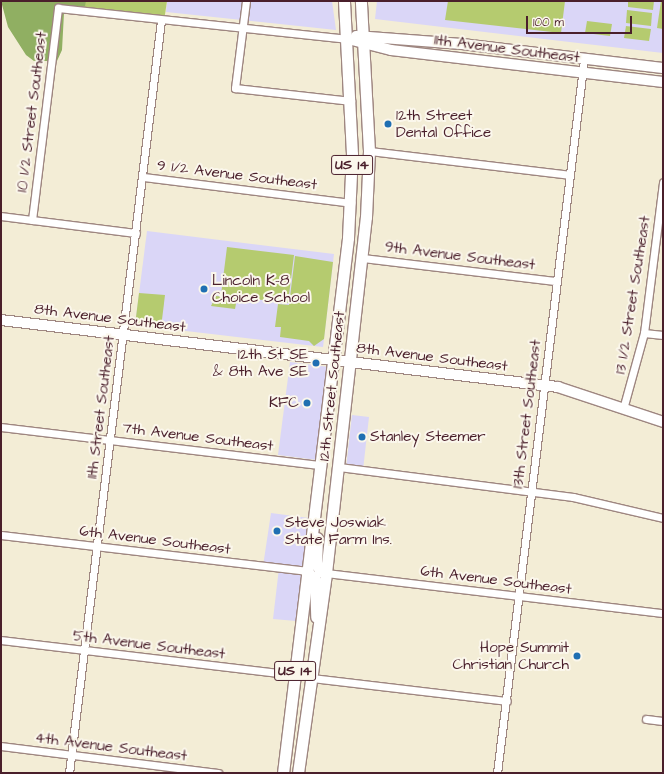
<!DOCTYPE html>
<style>
body{margin:0}
#map{position:relative;width:664px;height:774px;overflow:hidden;background:#f3edd6;font-family:"Architects Daughter",sans-serif}
div>[style]{position:absolute}
[style*='--x']{left:calc(var(--x)*1px);top:calc(var(--y)*1px);width:calc(var(--w)*1px);rotate:calc(var(--a)*1deg)}
.built>*{inset:0;background:#dad6f7}
.green>*{inset:0;background:#b5cb6f}
.forest>*{inset:0;background:#90af62}
.roads{filter:drop-shadow(1px 0 #9e8680) drop-shadow(-1px 0 #9e8680) drop-shadow(0 1px #9e8680) drop-shadow(0 -1px #9e8680)}
.street>*{height:7px;margin:-3.5px;padding:0 3.5px;transform-origin:3.5px;border-radius:3.5px;background:#fff}
.secondary>*{height:10px;margin:-5px;padding:0 5px;transform-origin:5px;border-radius:5px;background:#fff}
.primary>*{height:11px;margin:-5.5px;padding:0 5.5px;transform-origin:5.5px;border-radius:5.5px;background:#fff}
.dots>*{width:11px;height:11px;translate:-50% -50%;box-sizing:border-box;border:2px solid #fbf7ec;border-radius:50%}
span{translate:-50% -50%;white-space:nowrap;text-align:center;line-height:1.15;-webkit-text-stroke:4px #fbf7ec;paint-order:stroke}
.shield-label span{padding:1px 3px;background:#fbf7ec;border:1px solid;border-radius:3px;-webkit-text-stroke-width:0}
.shield-label{font-size:14px;color:#4a1f2b;font-weight:700}
.street-label{font-size:15px;color:#4a1f2b}
.poi-label{font-size:15px;color:#4a1f2b}
.left{translate:0 -50%;text-align:left}
.right{translate:-100% -50%;text-align:right}
.frame{position:absolute;inset:0;border:2px solid #4a1f2b;pointer-events:none}
.scale{position:absolute;left:526px;top:16px;width:106px;height:18px;box-sizing:border-box;border:2px solid #4a1f2b;border-top:0;padding-left:5px;font-size:12px;line-height:14px;white-space:nowrap;color:#4a1f2b;-webkit-text-stroke:3px #fbf7ec;paint-order:stroke}
</style>
<div id="map">
<div class="built">
<div style="clip-path:polygon(167px 1px,332px 1px,336px 30px,166px 12px)"></div>
<div style="clip-path:polygon(377px 1px,663px 1px,663px 53px,375px 19px)"></div>
<div style="clip-path:polygon(147px 231px,334px 254px,323px 347px,135px 325px)"></div>
<div style="clip-path:polygon(290px 362px,329px 367px,317px 460px,278px 455px)"></div>
<div style="clip-path:polygon(352px 415px,369px 417px,363px 470px,346px 468px)"></div>
<div style="clip-path:polygon(271px 513px,309px 518px,296px 621px,273px 619px,279px 568px,263px 566px)"></div>
</div>
<div class="green">
<div style="clip-path:polygon(11px 1px,167px 1px,164px 21px)"></div>
<div style="clip-path:polygon(448px 1px,565px 1px,561px 33px,445px 20px)"></div>
<div style="clip-path:polygon(628px 1px,654px 1px,653px 10px,628px 7px)"></div>
<div style="clip-path:polygon(661px 1px,663px 1px,663px 29px,657px 28px)"></div>
<div style="clip-path:polygon(627px 10px,652px 13px,651px 26px,626px 23px)"></div>
<div style="clip-path:polygon(587px 21px,612px 24px,610px 36px,585px 33px)"></div>
<div style="clip-path:polygon(626px 26px,651px 29px,649px 41px,624px 38px)"></div>
<div style="clip-path:polygon(227px 247px,294px 255px,288px 303px,221px 295px)"></div>
<div style="clip-path:polygon(295px 256px,333px 262px,324px 339px,314px 346px,309px 341px,280px 337px,281px 327px,275px 327px,278px 304px,289px 305px)"></div>
<div style="clip-path:polygon(139px 293px,165px 295px,161px 328px,135px 325px)"></div>
<div style="clip-path:polygon(216px 296px,237px 298px,235px 309px,211px 306px)"></div>
</div>
<div class="forest">
<div style="clip-path:polygon(1px 1px,86px 1px,85px 6px,73px 6px,64px 13px,62px 50px,57px 61px,34px 61px,26px 55px,8px 27px)"></div>
</div>
<div class="roads">
<div class="street">
<div style="--x:246;--y:1;--w:88;--a:97.2"></div>
<div style="--x:235;--y:88;--w:117;--a:6.4"></div>
<div style="--x:369;--y:151;--w:202;--a:6.8"></div>
<div style="--x:143;--y:177;--w:210;--a:7.1"></div>
<div style="--x:1;--y:216;--w:136;--a:7.2"></div>
<div style="--x:32;--y:220;--w:214;--a:-83"></div>
<div style="--x:58;--y:8;--w:292;--a:6.1"></div>
<div style="--x:362;--y:258;--w:195;--a:6.8"></div>
<div style="--x:644;--y:333;--w:19;--a:6"></div>
<div style="--x:623;--y:409;--w:79;--a:-74.6"></div>
<div style="--x:644;--y:333;--w:152;--a:-82.8"></div>
<div style="--x:1;--y:427;--w:321;--a:6.8"></div>
<div style="--x:339;--y:467;--w:236;--a:7.3"></div>
<div style="--x:573;--y:497;--w:92;--a:13.1"></div>
<div style="--x:1;--y:535;--w:307;--a:6.7"></div>
<div style="--x:326;--y:573;--w:339;--a:6.8"></div>
<div style="--x:1;--y:640;--w:295;--a:6.8"></div>
<div style="--x:311;--y:678;--w:197;--a:6.7"></div>
<div style="--x:646;--y:719;--w:17;--a:7"></div>
<div style="--x:1;--y:746;--w:219;--a:7.1"></div>
<div style="--x:69;--y:773;--w:758;--a:-83.03"></div>
<div style="--x:497;--y:773;--w:719;--a:-83.05"></div>
</div>
<div class="secondary">
<div style="--x:356;--y:36;--w:106;--a:4.3"></div>
<div style="--x:462;--y:44;--w:202;--a:6.8"></div>
<div style="--x:348;--y:39;--w:44;--a:14.3"></div>
<div style="--x:391;--y:50;--w:274;--a:6.7"></div>
<div style="--x:1;--y:320;--w:561;--a:6.86"></div>
<div style="--x:558;--y:387;--w:111;--a:18.4"></div>
</div>
<div class="primary">
<div style="--x:317;--y:538;--w:24;--a:92"></div>
<div style="--x:316;--y:562;--w:10;--a:66"></div>
<div style="--x:320;--y:571;--w:6;--a:18"></div>
<div style="--x:306;--y:571;--w:13;--a:45"></div>
<div style="--x:315;--y:580;--w:37;--a:88"></div>
<div style="--x:283;--y:773;--w:539;--a:-83.07"></div>
<div style="--x:348;--y:238;--w:84;--a:-87.3"></div>
<div style="--x:352;--y:154;--w:153;--a:-93"></div>
<div style="--x:298;--y:773;--w:202;--a:-82"></div>
<div style="--x:326;--y:573;--w:358;--a:-83.6"></div>
<div style="--x:366;--y:217;--w:66;--a:-87.4"></div>
<div style="--x:369;--y:151;--w:150;--a:-93.1"></div>
</div>
</div>
<div class="dots">
<div style="left:388px;top:124px;background:#1f6fb2"></div>
<div style="left:204px;top:289px;background:#1f6fb2"></div>
<div style="left:316px;top:363px;background:#1f6fb2"></div>
<div style="left:307px;top:403px;background:#1f6fb2"></div>
<div style="left:362px;top:437px;background:#1f6fb2"></div>
<div style="left:277px;top:531px;background:#1f6fb2"></div>
<div style="left:577px;top:656px;background:#1f6fb2"></div>
</div>
<div class="shield-label">
<span style="left:352px;top:165px">US 14</span>
<span style="left:295px;top:671px">US 14</span>
</div>
<div class="street-label">
<span style="left:507px;top:49px;rotate:7deg">11th Avenue Southeast</span>
<span style="left:32px;top:112px;rotate:-83deg">10 1/2 Street Southeast</span>
<span style="left:237px;top:175px;rotate:7deg">9 1/2 Avenue Southeast</span>
<span style="left:460px;top:256px;rotate:7deg">9th Avenue Southeast</span>
<span style="left:633px;top:295px;rotate:-81deg">13 1/2 Street Southeast</span>
<span style="left:110px;top:318px;rotate:7deg">8th Avenue Southeast</span>
<span style="left:432px;top:357px;rotate:7deg">8th Avenue Southeast</span>
<span style="left:332px;top:386px;rotate:-84deg">12th Street Southeast</span>
<span style="left:101px;top:407px;rotate:-83deg">11th Street Southeast</span>
<span style="left:527px;top:414px;rotate:-83deg">13th Street Southeast</span>
<span style="left:198px;top:437px;rotate:7deg">7th Avenue Southeast</span>
<span style="left:155px;top:540px;rotate:7deg">6th Avenue Southeast</span>
<span style="left:496px;top:580px;rotate:7deg">6th Avenue Southeast</span>
<span style="left:149px;top:645px;rotate:7deg">5th Avenue Southeast</span>
<span style="left:111px;top:747px;rotate:7deg">4th Avenue Southeast</span>
</div>
<div class="poi-label">
<span class="left" style="left:396px;top:124px">12th Street<br>Dental Office</span>
<span class="left" style="left:212px;top:289px">Lincoln K-8<br>Choice School</span>
<span class="right" style="left:308px;top:363px">12th St SE<br>&amp; 8th Ave SE</span>
<span class="right" style="left:299px;top:403px">KFC</span>
<span class="left" style="left:370px;top:437px">Stanley Steemer</span>
<span class="left" style="left:285px;top:531px">Steve Joswiak<br>State Farm Ins.</span>
<span class="right" style="left:569px;top:656px">Hope Summit<br>Christian Church</span>
</div>
<div class="frame"></div>
<div class="scale">100 m</div>
</div>
